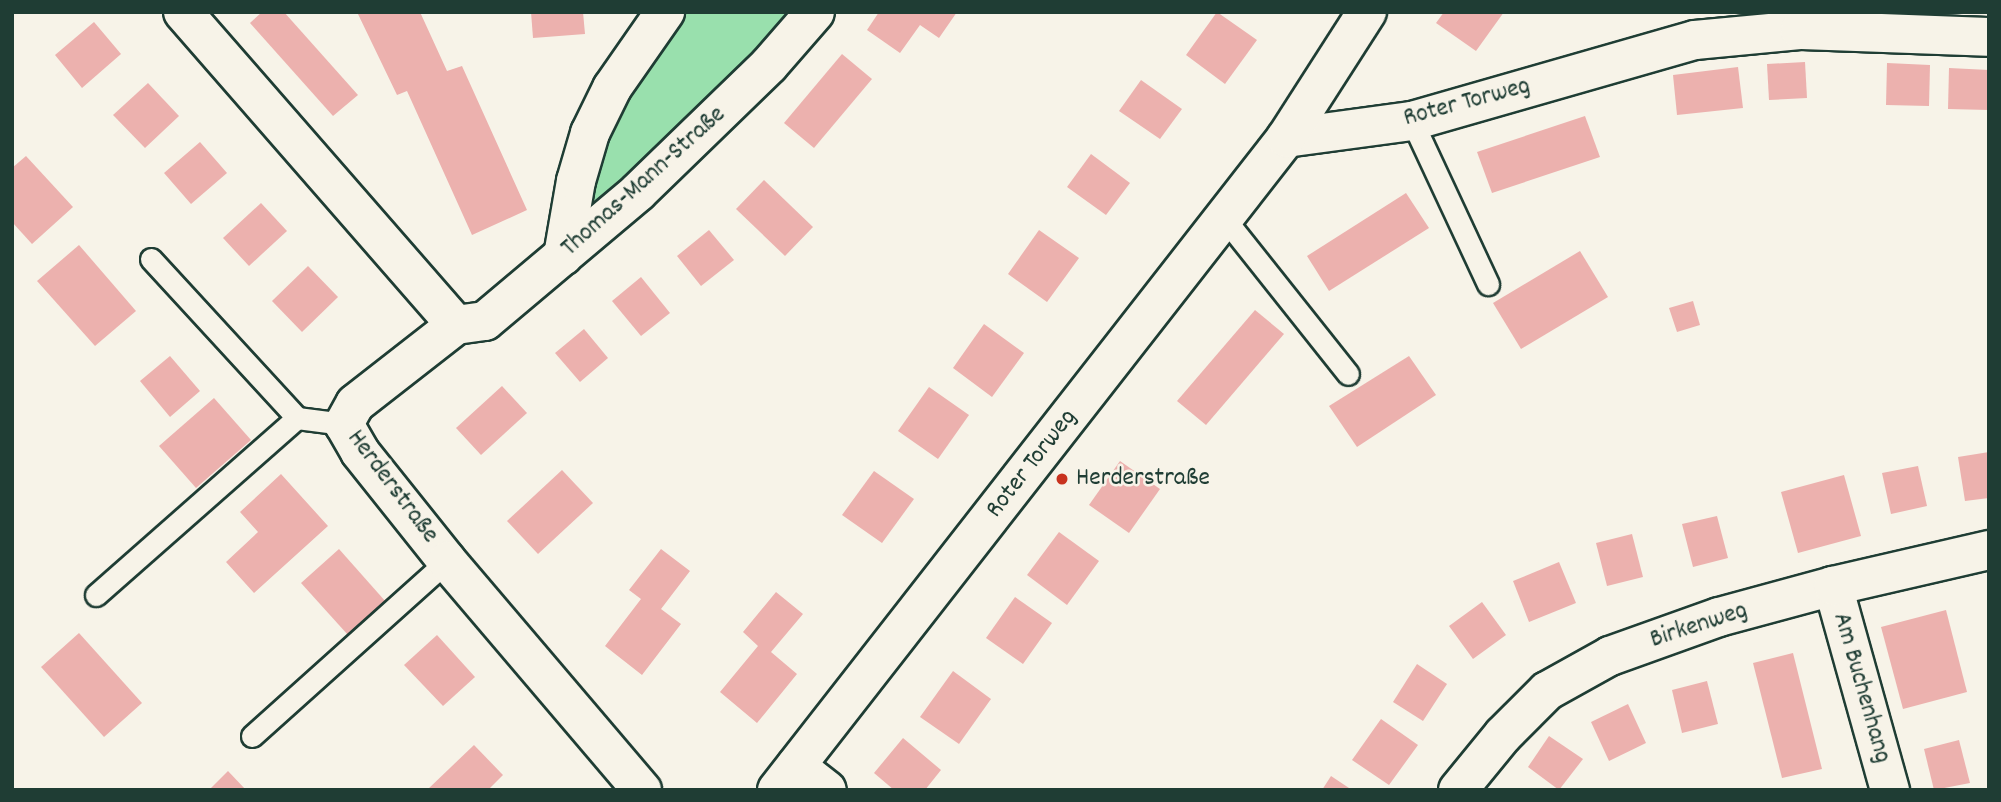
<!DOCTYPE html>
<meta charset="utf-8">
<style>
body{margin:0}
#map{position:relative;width:2001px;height:802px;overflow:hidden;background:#f7f3e8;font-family:Dekko,sans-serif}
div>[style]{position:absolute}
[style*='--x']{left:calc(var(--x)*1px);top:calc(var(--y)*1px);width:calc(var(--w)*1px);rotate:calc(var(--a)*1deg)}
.green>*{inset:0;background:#99e0ad}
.building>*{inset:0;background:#ecb1ae}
.roads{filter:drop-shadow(2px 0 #1f3d34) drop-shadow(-2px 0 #1f3d34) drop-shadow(0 2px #1f3d34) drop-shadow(0 -2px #1f3d34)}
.lane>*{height:21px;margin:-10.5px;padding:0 10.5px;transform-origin:10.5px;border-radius:10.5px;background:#f7f3e8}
.street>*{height:38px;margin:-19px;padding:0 19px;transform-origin:19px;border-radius:19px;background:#f7f3e8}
.dots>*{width:19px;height:19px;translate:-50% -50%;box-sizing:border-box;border:4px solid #f7f3e8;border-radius:50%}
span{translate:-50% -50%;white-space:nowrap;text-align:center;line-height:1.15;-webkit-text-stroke:5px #f7f3e8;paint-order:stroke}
.street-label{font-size:26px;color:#1f3d34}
.poi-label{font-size:26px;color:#1f3d34}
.left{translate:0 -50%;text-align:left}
.frame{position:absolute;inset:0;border:14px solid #1f3d34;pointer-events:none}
</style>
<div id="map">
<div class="green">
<div style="clip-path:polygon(672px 12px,798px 12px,637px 174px,588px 209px,617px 101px)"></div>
</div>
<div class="building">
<div style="clip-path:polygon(262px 12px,284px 12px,358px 95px,333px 116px,250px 23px)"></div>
<div style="clip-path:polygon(357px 12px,420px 12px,447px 71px,462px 66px,527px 210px,472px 235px,407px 91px,397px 95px)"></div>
<div style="clip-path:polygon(531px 12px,583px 12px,585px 34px,533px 38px)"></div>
<div style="clip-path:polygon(879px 12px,957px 12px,939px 38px,920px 25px,900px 53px,867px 30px)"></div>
<div style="clip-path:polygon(1217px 12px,1257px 40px,1225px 84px,1186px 55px)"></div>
<div style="clip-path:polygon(1444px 12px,1504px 12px,1476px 51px,1436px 23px)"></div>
<div style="clip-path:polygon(94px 22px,121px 54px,82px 88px,55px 55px)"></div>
<div style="clip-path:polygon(842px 54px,872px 79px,814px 148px,784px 123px)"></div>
<div style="clip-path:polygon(1805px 62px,1807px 98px,1769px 100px,1767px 64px)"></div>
<div style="clip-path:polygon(1887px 63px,1930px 65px,1929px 106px,1886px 105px)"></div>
<div style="clip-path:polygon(1738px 67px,1743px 108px,1677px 115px,1673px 75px)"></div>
<div style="clip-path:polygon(1949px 68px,1989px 70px,1989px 110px,1948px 109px)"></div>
<div style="clip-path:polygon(1141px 80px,1182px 109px,1160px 139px,1119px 111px)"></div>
<div style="clip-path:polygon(148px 83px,179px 116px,145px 148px,113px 115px)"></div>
<div style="clip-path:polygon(1585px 116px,1600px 157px,1492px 193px,1477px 152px)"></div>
<div style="clip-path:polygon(200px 142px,227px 173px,191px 204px,164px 173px)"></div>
<div style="clip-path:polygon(1091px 154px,1130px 183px,1106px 215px,1067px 187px)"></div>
<div style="clip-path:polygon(26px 156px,73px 207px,32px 244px,12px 222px,12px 168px)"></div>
<div style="clip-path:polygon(764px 180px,813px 227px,785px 256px,736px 209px)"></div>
<div style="clip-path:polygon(1406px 193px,1429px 228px,1329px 291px,1307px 256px)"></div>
<div style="clip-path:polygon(261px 203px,287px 231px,249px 266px,223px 238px)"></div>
<div style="clip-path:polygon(709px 230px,734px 260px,701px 286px,677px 256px)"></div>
<div style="clip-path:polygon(1039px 230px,1079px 258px,1047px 302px,1008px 274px)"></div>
<div style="clip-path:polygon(79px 245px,136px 311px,95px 346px,37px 281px)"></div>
<div style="clip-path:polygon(1580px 251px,1608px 297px,1521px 349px,1493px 303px)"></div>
<div style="clip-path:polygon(308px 266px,338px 297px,302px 332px,272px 301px)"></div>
<div style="clip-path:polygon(641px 277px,670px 313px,641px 336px,612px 301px)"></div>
<div style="clip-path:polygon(1693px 301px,1700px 325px,1677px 332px,1669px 308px)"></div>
<div style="clip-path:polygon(1255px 310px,1284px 334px,1206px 425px,1177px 401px)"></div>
<div style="clip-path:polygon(984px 324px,1024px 353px,992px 397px,953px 368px)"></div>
<div style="clip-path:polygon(584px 329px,608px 358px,580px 382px,555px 353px)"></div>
<div style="clip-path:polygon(170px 356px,200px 391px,170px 417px,140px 381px)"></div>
<div style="clip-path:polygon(1409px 356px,1436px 395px,1357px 447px,1329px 406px)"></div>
<div style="clip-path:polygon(502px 386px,527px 413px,481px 455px,456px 428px)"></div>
<div style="clip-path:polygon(929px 387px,969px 415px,938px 459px,898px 431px)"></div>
<div style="clip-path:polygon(214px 398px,251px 440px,196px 488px,159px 446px)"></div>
<div style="clip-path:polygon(1989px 452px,1989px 498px,1965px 501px,1958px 457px)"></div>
<div style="clip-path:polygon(1120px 461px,1160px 489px,1129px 533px,1089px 505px)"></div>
<div style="clip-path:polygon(1918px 466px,1927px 506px,1891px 514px,1882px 473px)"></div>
<div style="clip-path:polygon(562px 470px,593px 503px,538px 554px,507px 521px)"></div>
<div style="clip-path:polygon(874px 471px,914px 499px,882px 543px,842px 515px)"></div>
<div style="clip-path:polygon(281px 474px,328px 526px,254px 593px,226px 562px,258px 532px,240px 512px)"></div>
<div style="clip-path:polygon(1844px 475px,1861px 536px,1798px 553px,1781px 492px)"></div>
<div style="clip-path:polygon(1717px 516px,1728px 558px,1693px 567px,1682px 524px)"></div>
<div style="clip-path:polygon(1059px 532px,1099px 561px,1067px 605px,1027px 575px)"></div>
<div style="clip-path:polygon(1632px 534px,1643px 577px,1607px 586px,1596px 543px)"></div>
<div style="clip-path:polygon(339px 549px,386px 602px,348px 635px,301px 583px)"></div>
<div style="clip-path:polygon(661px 549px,690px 571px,661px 609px,681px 624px,642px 675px,605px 646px,641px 599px,629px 590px)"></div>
<div style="clip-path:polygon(1559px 562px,1576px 603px,1529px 622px,1513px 581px)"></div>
<div style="clip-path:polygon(776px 592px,803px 614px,771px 652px,797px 674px,757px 723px,720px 692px,758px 646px,743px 632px)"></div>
<div style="clip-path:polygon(1015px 597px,1052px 623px,1023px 664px,986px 638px)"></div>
<div style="clip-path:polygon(1482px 602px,1506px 635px,1473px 659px,1449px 626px)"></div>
<div style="clip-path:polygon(1946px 610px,1967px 692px,1903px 709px,1881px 627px)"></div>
<div style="clip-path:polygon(79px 633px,142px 703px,104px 737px,41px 667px)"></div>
<div style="clip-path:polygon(437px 635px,475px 677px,443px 706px,404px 665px)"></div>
<div style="clip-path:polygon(1793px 653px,1822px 769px,1782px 778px,1753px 663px)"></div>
<div style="clip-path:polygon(1417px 664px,1447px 684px,1423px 721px,1393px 702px)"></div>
<div style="clip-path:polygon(953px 671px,991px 699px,959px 744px,920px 717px)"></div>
<div style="clip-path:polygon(1707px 681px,1718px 724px,1682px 733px,1672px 690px)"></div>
<div style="clip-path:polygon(1628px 704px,1646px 743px,1609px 761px,1591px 722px)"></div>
<div style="clip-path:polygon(1381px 719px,1418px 745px,1389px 785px,1352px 760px)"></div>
<div style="clip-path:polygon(1549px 736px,1583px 759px,1559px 790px,1528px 767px)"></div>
<div style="clip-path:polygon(903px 738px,941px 770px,925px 790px,894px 790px,874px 773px)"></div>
<div style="clip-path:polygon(1959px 740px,1970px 783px,1934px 790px,1924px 749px)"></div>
<div style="clip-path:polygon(474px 745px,503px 775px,488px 790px,427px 790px)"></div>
<div style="clip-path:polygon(228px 771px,246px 790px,209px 790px)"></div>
<div style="clip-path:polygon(1331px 776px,1352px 790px,1322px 790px)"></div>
</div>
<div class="roads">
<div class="lane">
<div style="--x:1412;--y:121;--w:180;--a:65"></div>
<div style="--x:1224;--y:218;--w:199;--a:51.5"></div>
<div style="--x:151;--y:259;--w:216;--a:47.4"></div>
<div style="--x:297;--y:418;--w:47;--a:7.3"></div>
<div style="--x:96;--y:595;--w:268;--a:-41.4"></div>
<div style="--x:252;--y:736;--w:262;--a:-41.9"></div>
</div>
<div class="street">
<div style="--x:183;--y:12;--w:415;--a:48.9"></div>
<div style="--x:456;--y:325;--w:128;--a:142"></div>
<div style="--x:355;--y:404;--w:23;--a:119"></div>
<div style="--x:344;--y:424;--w:32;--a:60"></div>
<div style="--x:360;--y:452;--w:139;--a:51.4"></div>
<div style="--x:447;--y:561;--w:301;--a:49.6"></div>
<div style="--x:1286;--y:138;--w:127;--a:-7.7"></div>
<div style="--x:1412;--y:121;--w:294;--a:-16"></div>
<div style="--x:1695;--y:40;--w:105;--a:-5.4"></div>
<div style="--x:1800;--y:30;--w:189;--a:2.1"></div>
<div style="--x:563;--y:256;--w:76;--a:-80.2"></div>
<div style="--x:576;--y:181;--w:50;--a:-73.7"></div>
<div style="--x:590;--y:133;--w:50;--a:-63.9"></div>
<div style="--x:612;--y:88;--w:93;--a:-55.1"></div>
<div style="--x:456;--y:325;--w:29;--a:-8"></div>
<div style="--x:485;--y:321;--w:200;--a:-40.1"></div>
<div style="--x:638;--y:192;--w:182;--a:-44.1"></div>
<div style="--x:769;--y:65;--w:70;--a:-49"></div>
<div style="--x:1833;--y:586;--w:212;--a:74.4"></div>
<div style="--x:796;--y:766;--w:39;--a:38"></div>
<div style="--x:777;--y:790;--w:827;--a:-52.02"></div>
<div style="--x:1286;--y:138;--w:150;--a:-57.3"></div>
<div style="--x:1458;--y:790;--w:71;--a:-50.7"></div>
<div style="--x:1503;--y:735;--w:62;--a:-45"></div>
<div style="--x:1547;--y:691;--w:72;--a:-29.1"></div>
<div style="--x:1610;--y:656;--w:116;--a:-19.7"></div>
<div style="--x:1719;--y:617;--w:118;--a:-15.2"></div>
<div style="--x:1833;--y:586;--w:160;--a:-13"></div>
</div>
</div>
<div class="dots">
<div style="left:1062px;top:479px;background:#c8321e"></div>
</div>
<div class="street-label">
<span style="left:1467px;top:103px;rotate:-15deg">Roter Torweg</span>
<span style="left:644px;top:182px;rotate:-42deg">Thomas-Mann-Straße</span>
<span style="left:1032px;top:464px;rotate:-52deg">Roter Torweg</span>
<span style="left:392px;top:487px;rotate:53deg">Herderstraße</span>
<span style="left:1699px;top:626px;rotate:-18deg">Birkenweg</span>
<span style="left:1861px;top:688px;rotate:74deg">Am Buchenhang</span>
</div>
<div class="poi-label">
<span class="left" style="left:1076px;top:479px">Herderstraße</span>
</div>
<div class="frame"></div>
</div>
